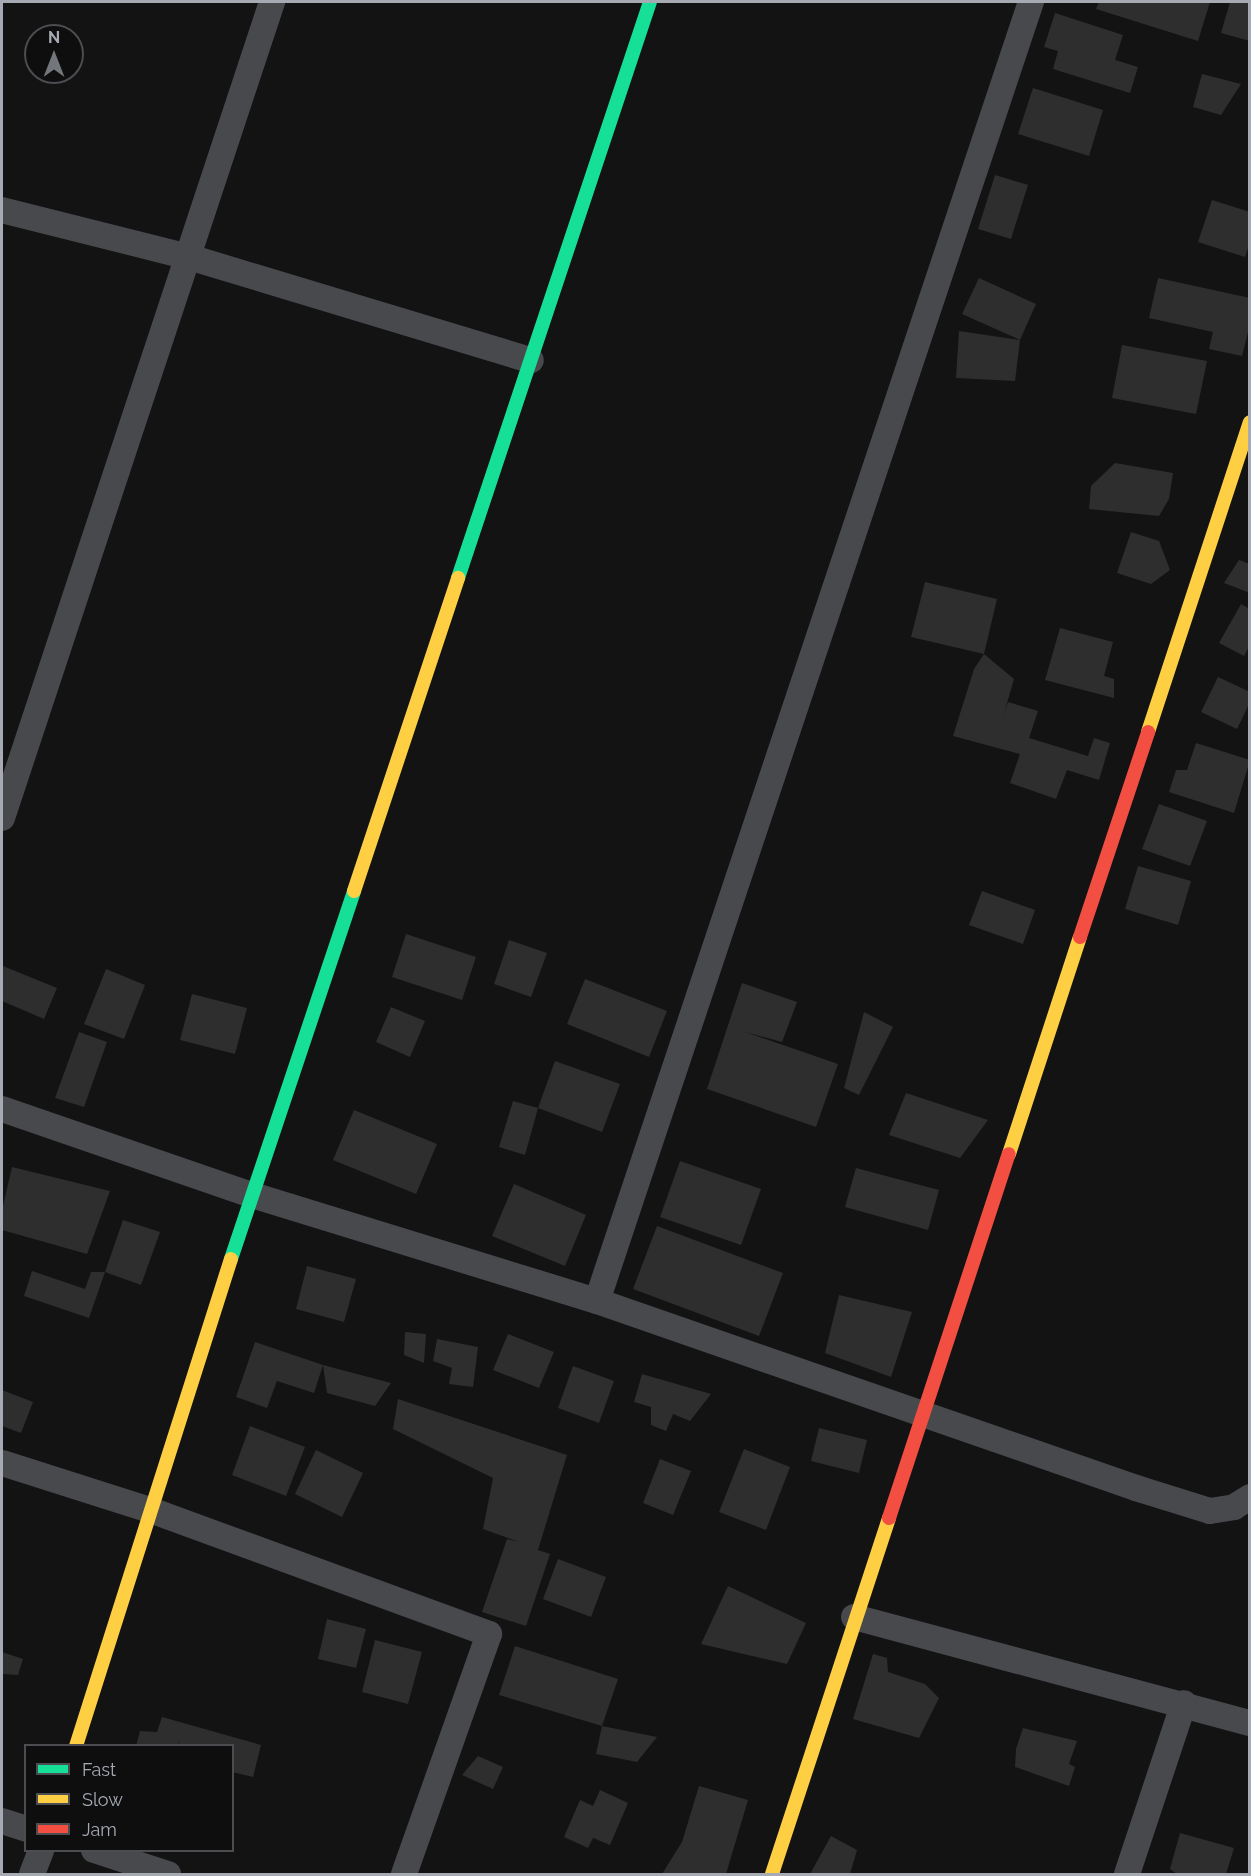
<!DOCTYPE html>
<style>
body{margin:0}
#map{position:relative;width:1251px;height:1876px;overflow:hidden;background:#131314;font-family:Raleway,sans-serif}
div>[style]{position:absolute}
[style*='--x']{left:calc(var(--x)*1px);top:calc(var(--y)*1px);width:calc(var(--w)*1px);rotate:calc(var(--a)*1deg)}
.building>*{inset:0;background:#2e2e2f}
.street>*{height:26px;margin:-13px;padding:0 13px;transform-origin:13px;border-radius:13px;background:#48494c}
.fast>*{height:14px;margin:-7px;padding:0 7px;transform-origin:7px;border-radius:7px;background:#16e098}
.slow>*{height:14px;margin:-7px;padding:0 7px;transform-origin:7px;border-radius:7px;background:#ffcf43}
.jam>*{height:14px;margin:-7px;padding:0 7px;transform-origin:7px;border-radius:7px;background:#f24e42}
span{translate:-50% -50%;white-space:nowrap;text-align:center;line-height:1.15;-webkit-text-stroke:6px #0e0e0f;paint-order:stroke}
.frame{position:absolute;inset:0;border:3px solid #a6abb3;pointer-events:none}
.legend{position:absolute;left:24px;top:1744px;width:210px;height:108px;box-sizing:border-box;background:#0e0e0f;border:2px solid #4b4d51;margin:0;padding:8px 10px;list-style:none;font-size:18px;color:#a6abb3}
.legend li{display:flex;align-items:center;gap:12px;height:30px}
.legend b{width:30px;border:2px solid #4b4d51}
.north{position:absolute;left:24px;top:24px;width:60px;height:60px;box-sizing:border-box;background:#0e0e0f;border:2px solid #4b4d51;border-radius:50%;rotate:0deg;font-size:16px;font-weight:700;line-height:24px;text-align:center;color:#a6abb3}
.north::after{content:'';display:block;margin:auto;width:21px;height:27px;background:#73767b;clip-path:polygon(50% 0,100% 100%,50% 72%,0 100%)}
</style>
<div id="map">
<div class="building">
<div style="clip-path:polygon(1099px 2px,1210px 2px,1198px 41px,1096px 9px)"></div>
<div style="clip-path:polygon(1230px 2px,1250px 2px,1250px 41px,1221px 33px)"></div>
<div style="clip-path:polygon(1055px 13px,1123px 35px,1115px 60px,1138px 67px,1130px 93px,1053px 69px,1058px 51px,1044px 47px)"></div>
<div style="clip-path:polygon(1202px 74px,1241px 84px,1221px 115px,1193px 107px)"></div>
<div style="clip-path:polygon(1033px 88px,1103px 110px,1089px 156px,1018px 134px)"></div>
<div style="clip-path:polygon(995px 175px,1028px 185px,1011px 239px,978px 229px)"></div>
<div style="clip-path:polygon(1212px 200px,1250px 212px,1250px 242px,1245px 257px,1198px 242px)"></div>
<div style="clip-path:polygon(979px 278px,1036px 304px,1020px 340px,962px 314px)"></div>
<div style="clip-path:polygon(1158px 278px,1250px 298px,1250px 324px,1242px 356px,1209px 349px,1213px 332px,1149px 318px)"></div>
<div style="clip-path:polygon(959px 331px,1020px 340px,1015px 381px,956px 378px)"></div>
<div style="clip-path:polygon(1122px 345px,1207px 361px,1196px 414px,1112px 398px)"></div>
<div style="clip-path:polygon(1115px 463px,1173px 473px,1169px 499px,1159px 516px,1089px 509px,1091px 486px)"></div>
<div style="clip-path:polygon(1131px 532px,1159px 541px,1170px 570px,1151px 584px,1117px 573px)"></div>
<div style="clip-path:polygon(1239px 560px,1250px 564px,1250px 593px,1224px 583px)"></div>
<div style="clip-path:polygon(925px 582px,997px 599px,984px 654px,911px 637px)"></div>
<div style="clip-path:polygon(1241px 604px,1250px 609px,1250px 645px,1244px 656px,1219px 643px)"></div>
<div style="clip-path:polygon(1060px 628px,1113px 642px,1104px 676px,1114px 679px,1114px 698px,1045px 680px)"></div>
<div style="clip-path:polygon(984px 654px,1014px 679px,1003px 717px,1008px 702px,1038px 711px,1029px 738px,1088px 756px,1094px 738px,1110px 743px,1099px 780px,1067px 770px,1056px 799px,1010px 783px,1020px 754px,953px 736px,974px 669px)"></div>
<div style="clip-path:polygon(1218px 677px,1250px 692px,1250px 702px,1237px 729px,1201px 712px)"></div>
<div style="clip-path:polygon(1196px 743px,1250px 760px,1234px 813px,1169px 792px,1176px 770px,1187px 770px)"></div>
<div style="clip-path:polygon(1159px 804px,1207px 821px,1190px 866px,1142px 849px)"></div>
<div style="clip-path:polygon(1138px 866px,1191px 881px,1178px 925px,1125px 909px)"></div>
<div style="clip-path:polygon(982px 891px,1035px 910px,1023px 944px,969px 925px)"></div>
<div style="clip-path:polygon(406px 934px,476px 957px,462px 1000px,392px 977px)"></div>
<div style="clip-path:polygon(509px 940px,547px 953px,531px 997px,494px 984px)"></div>
<div style="clip-path:polygon(3px 966px,57px 988px,44px 1019px,2px 1001px)"></div>
<div style="clip-path:polygon(106px 969px,145px 985px,124px 1039px,84px 1024px)"></div>
<div style="clip-path:polygon(585px 979px,667px 1011px,649px 1057px,567px 1024px)"></div>
<div style="clip-path:polygon(742px 983px,797px 1002px,782px 1042px,745px 1032px,838px 1064px,816px 1127px,707px 1089px)"></div>
<div style="clip-path:polygon(192px 994px,247px 1008px,235px 1054px,180px 1040px)"></div>
<div style="clip-path:polygon(391px 1007px,425px 1021px,410px 1057px,376px 1042px)"></div>
<div style="clip-path:polygon(864px 1012px,893px 1027px,859px 1095px,844px 1088px)"></div>
<div style="clip-path:polygon(79px 1032px,107px 1042px,84px 1107px,55px 1098px)"></div>
<div style="clip-path:polygon(555px 1061px,620px 1084px,602px 1132px,538px 1108px)"></div>
<div style="clip-path:polygon(906px 1093px,988px 1120px,960px 1158px,889px 1135px)"></div>
<div style="clip-path:polygon(513px 1101px,538px 1108px,525px 1155px,499px 1147px)"></div>
<div style="clip-path:polygon(354px 1110px,437px 1144px,416px 1194px,333px 1160px)"></div>
<div style="clip-path:polygon(680px 1161px,761px 1189px,741px 1245px,660px 1217px)"></div>
<div style="clip-path:polygon(12px 1167px,110px 1191px,87px 1254px,2px 1230px,2px 1210px)"></div>
<div style="clip-path:polygon(856px 1168px,939px 1190px,928px 1230px,845px 1207px)"></div>
<div style="clip-path:polygon(514px 1184px,586px 1215px,565px 1266px,492px 1236px)"></div>
<div style="clip-path:polygon(123px 1220px,160px 1232px,141px 1285px,105px 1272px)"></div>
<div style="clip-path:polygon(657px 1226px,783px 1273px,759px 1336px,633px 1289px)"></div>
<div style="clip-path:polygon(307px 1266px,356px 1279px,344px 1322px,296px 1309px)"></div>
<div style="clip-path:polygon(32px 1271px,85px 1289px,91px 1272px,105px 1272px,89px 1318px,24px 1296px)"></div>
<div style="clip-path:polygon(839px 1295px,912px 1312px,891px 1377px,825px 1353px)"></div>
<div style="clip-path:polygon(405px 1332px,426px 1334px,424px 1363px,404px 1355px)"></div>
<div style="clip-path:polygon(508px 1334px,554px 1352px,539px 1388px,493px 1370px)"></div>
<div style="clip-path:polygon(437px 1339px,478px 1347px,473px 1387px,449px 1384px,452px 1368px,433px 1361px)"></div>
<div style="clip-path:polygon(255px 1342px,323px 1365px,391px 1383px,375px 1406px,327px 1393px,323px 1365px,314px 1393px,277px 1381px,267px 1408px,236px 1397px)"></div>
<div style="clip-path:polygon(573px 1366px,614px 1381px,599px 1423px,558px 1408px)"></div>
<div style="clip-path:polygon(642px 1374px,711px 1394px,690px 1421px,673px 1414px,666px 1431px,651px 1425px,651px 1407px,634px 1402px)"></div>
<div style="clip-path:polygon(2px 1390px,33px 1402px,21px 1433px,2px 1426px)"></div>
<div style="clip-path:polygon(398px 1399px,567px 1455px,538px 1550px,550px 1554px,526px 1626px,482px 1612px,507px 1539px,519px 1542px,483px 1529px,493px 1478px,393px 1429px)"></div>
<div style="clip-path:polygon(250px 1426px,305px 1447px,286px 1496px,232px 1475px)"></div>
<div style="clip-path:polygon(819px 1428px,867px 1440px,859px 1473px,811px 1461px)"></div>
<div style="clip-path:polygon(744px 1449px,790px 1467px,766px 1530px,719px 1512px)"></div>
<div style="clip-path:polygon(316px 1450px,363px 1473px,342px 1517px,295px 1494px)"></div>
<div style="clip-path:polygon(660px 1459px,691px 1471px,673px 1515px,643px 1503px)"></div>
<div style="clip-path:polygon(558px 1559px,606px 1577px,591px 1617px,543px 1599px)"></div>
<div style="clip-path:polygon(728px 1586px,806px 1623px,787px 1664px,701px 1644px)"></div>
<div style="clip-path:polygon(327px 1619px,366px 1629px,356px 1668px,318px 1659px)"></div>
<div style="clip-path:polygon(375px 1640px,422px 1652px,408px 1704px,362px 1692px)"></div>
<div style="clip-path:polygon(515px 1646px,618px 1679px,602px 1726px,499px 1695px)"></div>
<div style="clip-path:polygon(2px 1652px,23px 1659px,18px 1675px,2px 1674px)"></div>
<div style="clip-path:polygon(873px 1654px,887px 1658px,888px 1672px,925px 1684px,939px 1698px,919px 1738px,853px 1719px)"></div>
<div style="clip-path:polygon(162px 1717px,261px 1745px,253px 1777px,232px 1772px,232px 1746px,178px 1746px,180px 1739px,177px 1746px,136px 1746px,140px 1731px,157px 1732px)"></div>
<div style="clip-path:polygon(602px 1726px,657px 1737px,637px 1762px,596px 1754px)"></div>
<div style="clip-path:polygon(1023px 1728px,1077px 1741px,1069px 1764px,1075px 1767px,1069px 1786px,1015px 1767px,1016px 1749px)"></div>
<div style="clip-path:polygon(478px 1756px,503px 1767px,493px 1789px,462px 1775px)"></div>
<div style="clip-path:polygon(699px 1786px,748px 1800px,726px 1874px,662px 1874px,682px 1842px)"></div>
<div style="clip-path:polygon(600px 1790px,628px 1803px,610px 1845px,593px 1838px,588px 1848px,564px 1837px,580px 1800px,593px 1806px)"></div>
<div style="clip-path:polygon(1180px 1833px,1234px 1848px,1226px 1874px,1177px 1874px,1170px 1869px)"></div>
<div style="clip-path:polygon(831px 1836px,857px 1850px,850px 1874px,810px 1874px)"></div>
</div>
<div class="street">
<div style="--x:2;--y:210;--w:193;--a:14.1"></div>
<div style="--x:189;--y:257;--w:357;--a:16.8"></div>
<div style="--x:2;--y:818;--w:860;--a:-71.69"></div>
<div style="--x:2;--y:1109;--w:264;--a:19"></div>
<div style="--x:252;--y:1195;--w:361;--a:17.1"></div>
<div style="--x:597;--y:1301;--w:571;--a:19.13"></div>
<div style="--x:1136;--y:1488;--w:77;--a:17.3"></div>
<div style="--x:1210;--y:1511;--w:24;--a:-9"></div>
<div style="--x:1234;--y:1507;--w:19;--a:-32"></div>
<div style="--x:597;--y:1301;--w:1370;--a:-71.53"></div>
<div style="--x:2;--y:1463;--w:158;--a:17.6"></div>
<div style="--x:153;--y:1511;--w:358;--a:20.1"></div>
<div style="--x:489;--y:1634;--w:255;--a:109.5"></div>
<div style="--x:854;--y:1617;--w:410;--a:15"></div>
<div style="--x:2;--y:1821;--w:25;--a:18"></div>
<div style="--x:94;--y:1850;--w:78;--a:18"></div>
<div style="--x:32;--y:1874;--w:26;--a:-69"></div>
<div style="--x:1127;--y:1874;--w:180;--a:-71.6"></div>
</div>
<div class="fast">
<div style="--x:458;--y:578;--w:607;--a:-71.57"></div>
<div style="--x:231;--y:1259;--w:388;--a:-71.5"></div>
</div>
<div class="slow">
<div style="--x:1148;--y:732;--w:326;--a:-71.8"></div>
<div style="--x:354;--y:891;--w:330;--a:-71.6"></div>
<div style="--x:1009;--y:1154;--w:228;--a:-71.9"></div>
<div style="--x:76;--y:1746;--w:511;--a:-72.35"></div>
<div style="--x:772;--y:1874;--w:375;--a:-71.8"></div>
</div>
<div class="jam">
<div style="--x:1080;--y:937;--w:216;--a:-71.6"></div>
<div style="--x:889;--y:1518;--w:383;--a:-71.8"></div>
</div>
<div class="frame"></div>
<ul class="legend">
<li><b style="height:8px;background:#16e098"></b>Fast</li>
<li><b style="height:8px;background:#ffcf43"></b>Slow</li>
<li><b style="height:8px;background:#f24e42"></b>Jam</li>
</ul>
<div class="north">N</div>
</div>
